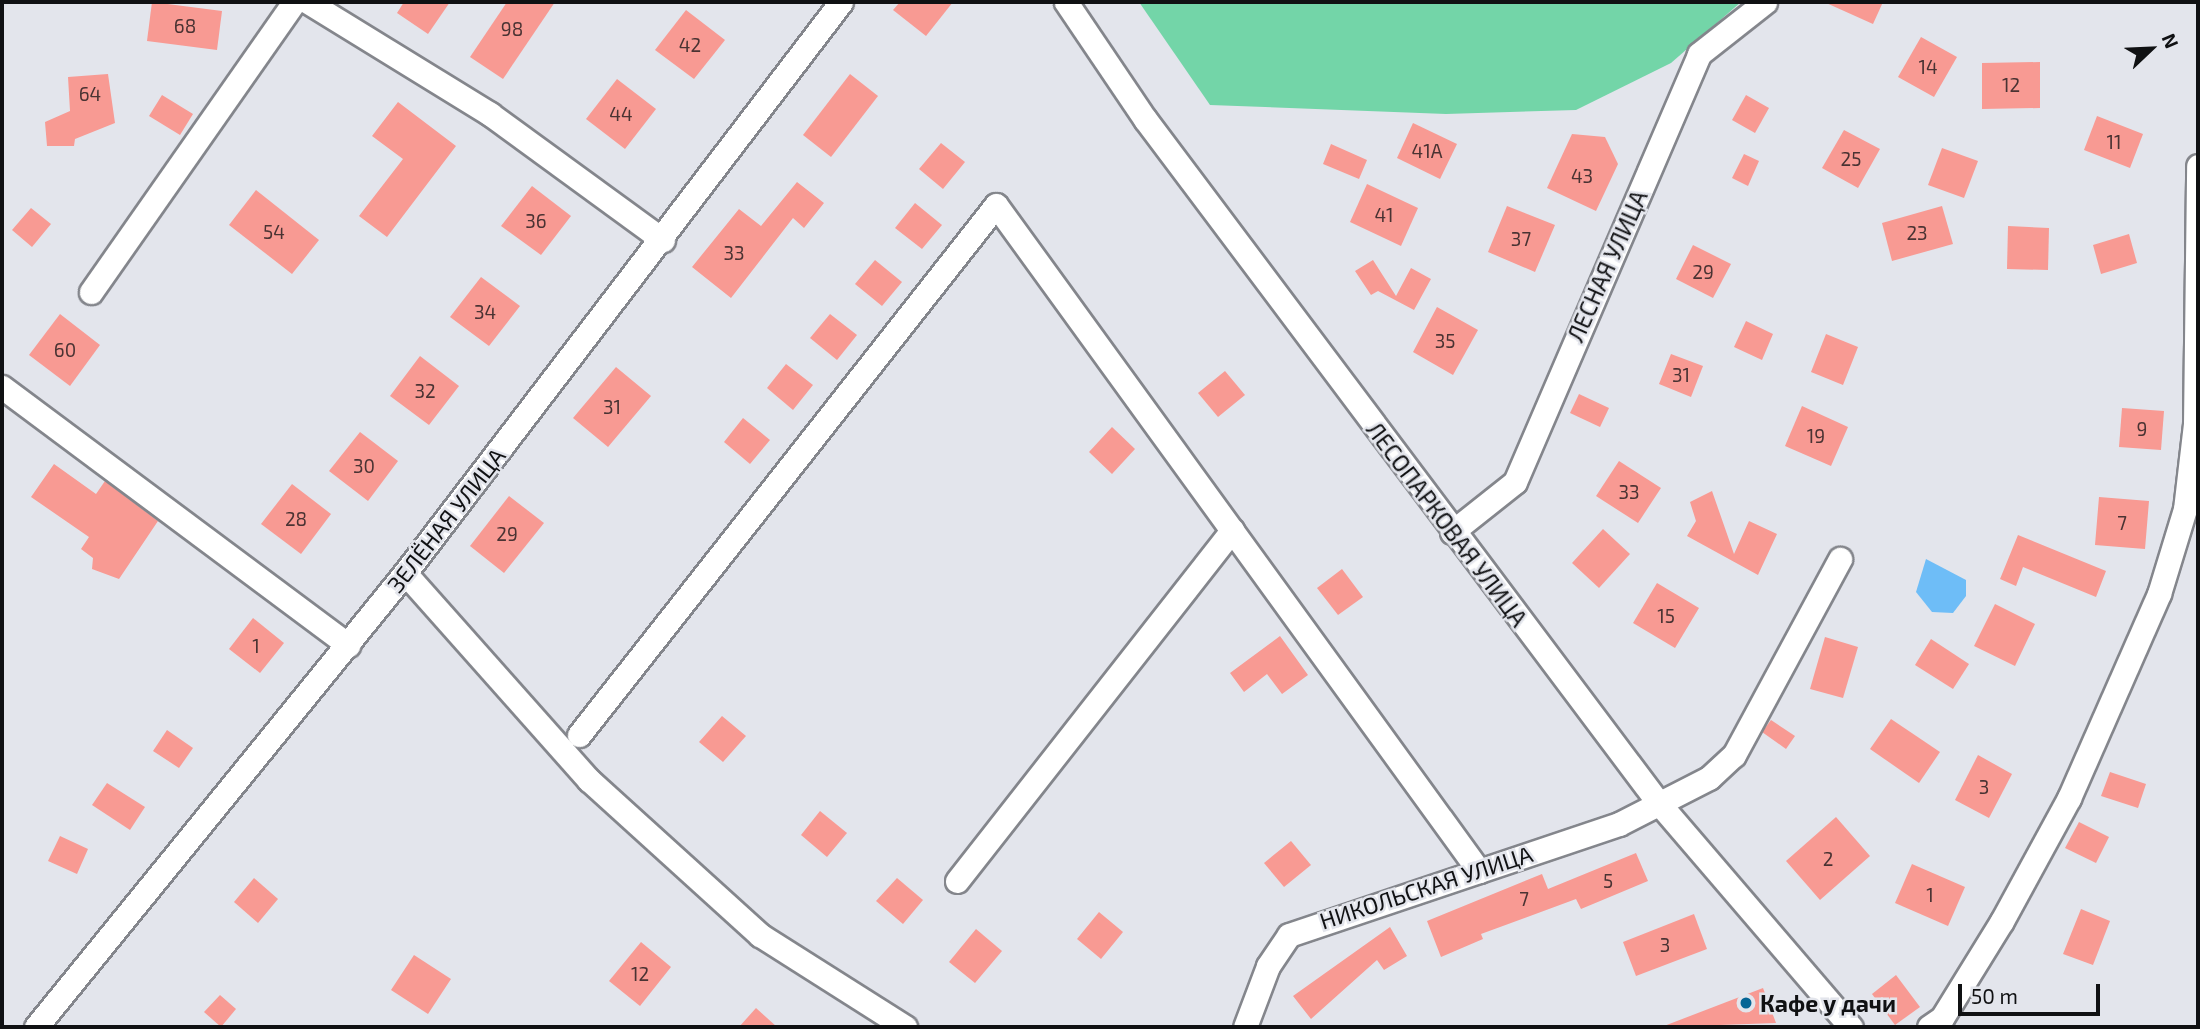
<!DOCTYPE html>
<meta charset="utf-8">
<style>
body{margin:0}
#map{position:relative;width:2200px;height:1029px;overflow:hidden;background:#e3e5ec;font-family:"Exo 2",sans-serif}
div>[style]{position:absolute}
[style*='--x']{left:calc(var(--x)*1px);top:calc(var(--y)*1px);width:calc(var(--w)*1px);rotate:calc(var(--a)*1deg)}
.green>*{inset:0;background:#73d5a8}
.water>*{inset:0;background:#6ebdf7}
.building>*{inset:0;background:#f89a93}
.roads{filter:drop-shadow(2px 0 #84868c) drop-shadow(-2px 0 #84868c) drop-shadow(0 2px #84868c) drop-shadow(0 -2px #84868c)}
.minor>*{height:23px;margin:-11.5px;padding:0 11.5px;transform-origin:11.5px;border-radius:11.5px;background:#fff}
.dots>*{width:19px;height:19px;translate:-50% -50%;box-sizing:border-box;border:4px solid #e3e5ec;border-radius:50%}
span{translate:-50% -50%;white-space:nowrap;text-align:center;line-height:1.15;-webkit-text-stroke:5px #e3e5ec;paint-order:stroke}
.number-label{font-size:19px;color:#4a3333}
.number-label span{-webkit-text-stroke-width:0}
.street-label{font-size:23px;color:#101113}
.poi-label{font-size:23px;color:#101113;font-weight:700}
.left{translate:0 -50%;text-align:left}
.frame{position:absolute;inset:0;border:4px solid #101113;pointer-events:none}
.north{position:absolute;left:2116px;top:14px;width:70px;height:70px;-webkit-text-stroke:5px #e3e5ec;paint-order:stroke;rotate:67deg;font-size:19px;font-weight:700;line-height:28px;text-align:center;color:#101113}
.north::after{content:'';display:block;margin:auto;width:24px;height:32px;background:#101113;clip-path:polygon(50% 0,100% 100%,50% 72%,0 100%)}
.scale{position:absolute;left:1958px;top:984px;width:142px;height:32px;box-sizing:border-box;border:4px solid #101113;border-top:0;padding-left:9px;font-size:21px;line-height:24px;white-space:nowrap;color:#101113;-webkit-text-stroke:5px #e3e5ec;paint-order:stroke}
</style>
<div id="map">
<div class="green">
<div style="clip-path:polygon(1139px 2px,1741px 2px,1671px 63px,1576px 110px,1446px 114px,1210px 105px)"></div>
</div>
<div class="water">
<div style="clip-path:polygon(1926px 559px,1966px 580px,1966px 596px,1953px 613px,1932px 612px,1916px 592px)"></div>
</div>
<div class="building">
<div style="clip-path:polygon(152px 2px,222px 11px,217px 50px,147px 41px)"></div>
<div style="clip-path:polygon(404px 2px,450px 2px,428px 34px,397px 13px)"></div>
<div style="clip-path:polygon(507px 2px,555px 2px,503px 79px,470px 57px)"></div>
<div style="clip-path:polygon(900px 2px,953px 2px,926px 36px,893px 10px)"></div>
<div style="clip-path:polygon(1824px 2px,1883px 2px,1873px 24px)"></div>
<div style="clip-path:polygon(686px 10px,725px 40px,694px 79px,655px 50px)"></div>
<div style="clip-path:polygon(1921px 37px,1957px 57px,1934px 97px,1898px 77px)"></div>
<div style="clip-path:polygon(2040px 62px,2040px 108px,1982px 109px,1982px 63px)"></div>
<div style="clip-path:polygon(108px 74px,115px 123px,75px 139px,74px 146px,47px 146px,45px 122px,70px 111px,68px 77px)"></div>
<div style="clip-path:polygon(850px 74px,878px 96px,831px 157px,803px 135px)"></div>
<div style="clip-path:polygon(617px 79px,656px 109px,625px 149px,586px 119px)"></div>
<div style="clip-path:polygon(162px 95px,193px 114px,180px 135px,149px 116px)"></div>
<div style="clip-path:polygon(1746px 95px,1769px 108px,1755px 133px,1732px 120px)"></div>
<div style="clip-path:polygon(398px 102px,456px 146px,387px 237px,359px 216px,403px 159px,372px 136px)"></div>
<div style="clip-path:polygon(2097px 116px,2143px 134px,2130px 168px,2084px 150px)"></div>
<div style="clip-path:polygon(1413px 123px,1457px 144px,1440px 179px,1397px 158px)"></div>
<div style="clip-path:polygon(1844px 130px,1880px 149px,1858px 188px,1822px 168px)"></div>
<div style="clip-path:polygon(1572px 134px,1605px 137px,1618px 164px,1596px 211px,1547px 188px)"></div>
<div style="clip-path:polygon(941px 143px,965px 162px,943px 189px,919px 169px)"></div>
<div style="clip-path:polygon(1331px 144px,1367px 160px,1359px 179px,1323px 164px)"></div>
<div style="clip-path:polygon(1942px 148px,1978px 161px,1964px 198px,1928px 185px)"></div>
<div style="clip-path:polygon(1744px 154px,1759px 161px,1748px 186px,1732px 178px)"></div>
<div style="clip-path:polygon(797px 182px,824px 203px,804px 228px,793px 218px,731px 298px,692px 267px,739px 209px,761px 226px)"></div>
<div style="clip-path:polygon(1367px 184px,1418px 208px,1401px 246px,1350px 222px)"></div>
<div style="clip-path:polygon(532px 186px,571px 216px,541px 255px,501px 226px)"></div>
<div style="clip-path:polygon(256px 190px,319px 240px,292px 274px,229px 225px)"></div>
<div style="clip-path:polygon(915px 203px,942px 225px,922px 249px,895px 228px)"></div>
<div style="clip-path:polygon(1507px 206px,1555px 225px,1535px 272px,1488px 252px)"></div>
<div style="clip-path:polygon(1942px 206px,1953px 244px,1892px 261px,1882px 223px)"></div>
<div style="clip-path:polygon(31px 208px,51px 224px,32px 247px,12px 230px)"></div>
<div style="clip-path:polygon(2008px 226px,2049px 228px,2048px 270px,2007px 269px)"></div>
<div style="clip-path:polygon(2129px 234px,2137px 263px,2101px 274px,2093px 245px)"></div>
<div style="clip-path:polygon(1693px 245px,1731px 264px,1713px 298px,1676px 279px)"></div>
<div style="clip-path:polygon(875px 260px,902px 282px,882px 306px,855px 284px)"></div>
<div style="clip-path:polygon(1373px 260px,1396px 296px,1411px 268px,1431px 279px,1414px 310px,1378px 291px,1371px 295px,1355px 271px)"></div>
<div style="clip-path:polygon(481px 277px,520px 306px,489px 346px,450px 317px)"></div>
<div style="clip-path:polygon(1437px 307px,1478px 330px,1453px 375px,1413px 352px)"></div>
<div style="clip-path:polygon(60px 314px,100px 345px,70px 386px,29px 355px)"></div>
<div style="clip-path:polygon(830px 314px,857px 335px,837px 360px,810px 338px)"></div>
<div style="clip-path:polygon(1746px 321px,1773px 334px,1762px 360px,1734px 347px)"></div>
<div style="clip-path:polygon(1826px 334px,1858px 347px,1843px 385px,1811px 372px)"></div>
<div style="clip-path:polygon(1671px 354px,1703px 366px,1691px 397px,1659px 384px)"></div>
<div style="clip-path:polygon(420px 356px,459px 386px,429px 425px,390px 396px)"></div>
<div style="clip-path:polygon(786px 364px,813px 385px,793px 410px,767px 388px)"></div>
<div style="clip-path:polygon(616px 367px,651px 396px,608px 447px,573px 418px)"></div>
<div style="clip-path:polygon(1225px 371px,1245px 395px,1218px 417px,1198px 393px)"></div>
<div style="clip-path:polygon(1579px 394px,1609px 408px,1600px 427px,1570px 413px)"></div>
<div style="clip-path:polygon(1802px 406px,1848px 427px,1831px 466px,1785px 446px)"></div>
<div style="clip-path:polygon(2122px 408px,2164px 411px,2161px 450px,2119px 447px)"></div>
<div style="clip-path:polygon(743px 418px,770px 440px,750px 464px,724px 442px)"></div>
<div style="clip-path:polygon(1112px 427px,1135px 449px,1112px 474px,1089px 452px)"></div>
<div style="clip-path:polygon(360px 432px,398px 461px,368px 501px,329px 471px)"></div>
<div style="clip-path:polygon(1619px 461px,1661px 488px,1638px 523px,1596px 496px)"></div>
<div style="clip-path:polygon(54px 464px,96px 494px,105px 481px,158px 521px,119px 579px,92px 569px,93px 558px,81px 549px,89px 537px,31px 497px)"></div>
<div style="clip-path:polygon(292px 484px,331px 514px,301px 554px,261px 524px)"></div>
<div style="clip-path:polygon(1712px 491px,1734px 554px,1749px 521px,1777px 534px,1758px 575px,1687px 536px,1696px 521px,1690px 502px)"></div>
<div style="clip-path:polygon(509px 496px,544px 523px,504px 573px,470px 546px)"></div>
<div style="clip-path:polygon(2099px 497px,2149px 501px,2145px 549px,2095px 545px)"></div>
<div style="clip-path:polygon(1603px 529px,1630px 554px,1599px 588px,1572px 563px)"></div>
<div style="clip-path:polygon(2018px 535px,2106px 571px,2096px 597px,2023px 567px,2016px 586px,2000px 579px)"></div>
<div style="clip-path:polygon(1342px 569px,1363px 597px,1338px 615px,1317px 588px)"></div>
<div style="clip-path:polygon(1657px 583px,1699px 608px,1675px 648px,1633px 623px)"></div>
<div style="clip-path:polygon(1995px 604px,2035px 624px,2015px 666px,1974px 646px)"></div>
<div style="clip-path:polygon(253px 618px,284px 643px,260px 673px,229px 649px)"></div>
<div style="clip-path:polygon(1280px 636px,1308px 675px,1282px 694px,1267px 674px,1244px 692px,1230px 673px)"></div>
<div style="clip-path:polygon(1825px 637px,1858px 647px,1843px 698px,1810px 689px)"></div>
<div style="clip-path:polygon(1931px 639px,1969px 664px,1953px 689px,1915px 665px)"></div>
<div style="clip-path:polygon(722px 716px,746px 736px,723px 762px,699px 742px)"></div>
<div style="clip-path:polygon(1891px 719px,1940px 752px,1919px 783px,1870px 749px)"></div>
<div style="clip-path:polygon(1771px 720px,1795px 736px,1786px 749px,1762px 732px)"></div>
<div style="clip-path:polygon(167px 730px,193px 748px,179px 768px,153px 751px)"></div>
<div style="clip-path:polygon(1978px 755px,2012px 774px,1989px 818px,1955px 800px)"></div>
<div style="clip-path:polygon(2110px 772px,2146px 784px,2138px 808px,2101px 796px)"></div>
<div style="clip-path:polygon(107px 783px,145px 807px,130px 830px,92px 805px)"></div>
<div style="clip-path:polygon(820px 811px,847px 833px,827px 857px,801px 835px)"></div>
<div style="clip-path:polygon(1836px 817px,1870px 856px,1820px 900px,1786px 861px)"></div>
<div style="clip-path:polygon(2079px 822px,2109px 837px,2096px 863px,2065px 848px)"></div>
<div style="clip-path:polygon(60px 836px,88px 849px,77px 874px,48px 861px)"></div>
<div style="clip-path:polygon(1291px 841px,1311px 865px,1284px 887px,1264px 863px)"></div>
<div style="clip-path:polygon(1636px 853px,1648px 881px,1581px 909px,1576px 899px,1481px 934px,1483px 939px,1441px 957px,1427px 921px,1542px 874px,1548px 889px)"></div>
<div style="clip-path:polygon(1912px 864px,1965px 887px,1948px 926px,1895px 903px)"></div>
<div style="clip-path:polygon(254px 878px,278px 899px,258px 923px,234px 902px)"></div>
<div style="clip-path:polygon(897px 878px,923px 900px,903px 924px,876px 901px)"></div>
<div style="clip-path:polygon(2081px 909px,2110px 921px,2093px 965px,2063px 954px)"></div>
<div style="clip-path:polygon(1099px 912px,1123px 932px,1101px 959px,1077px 939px)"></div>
<div style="clip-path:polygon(1694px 914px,1707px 949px,1636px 976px,1623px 942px)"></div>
<div style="clip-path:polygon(1390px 927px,1407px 956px,1384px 970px,1377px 960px,1311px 1019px,1293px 996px)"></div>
<div style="clip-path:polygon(976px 929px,1002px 951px,975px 983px,949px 962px)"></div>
<div style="clip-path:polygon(641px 942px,671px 967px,640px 1006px,609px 981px)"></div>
<div style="clip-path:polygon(414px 955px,451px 979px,428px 1014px,391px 990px)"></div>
<div style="clip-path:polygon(1896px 975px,1920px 1007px,1895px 1025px,1872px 994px)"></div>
<div style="clip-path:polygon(1763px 988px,1776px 1023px,1664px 1027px,1664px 1026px)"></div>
<div style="clip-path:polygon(220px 995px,236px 1009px,221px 1027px,204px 1012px)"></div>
<div style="clip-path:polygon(756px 1008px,777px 1027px,739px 1027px)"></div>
</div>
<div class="roads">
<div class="minor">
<div style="--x:308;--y:2;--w:214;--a:31.6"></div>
<div style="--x:490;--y:114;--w:214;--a:36.1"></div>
<div style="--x:1066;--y:2;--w:141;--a:56"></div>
<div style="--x:1145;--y:119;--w:853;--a:53.1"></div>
<div style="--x:1657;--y:801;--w:298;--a:49.4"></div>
<div style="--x:91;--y:292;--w:354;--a:-55"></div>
<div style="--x:2;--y:387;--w:432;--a:36.7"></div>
<div style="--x:1452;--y:532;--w:80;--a:-38.4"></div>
<div style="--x:1515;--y:482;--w:466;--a:-66.7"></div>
<div style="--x:1699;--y:54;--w:84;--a:-38.2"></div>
<div style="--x:405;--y:573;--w:277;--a:48.4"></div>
<div style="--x:589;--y:780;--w:231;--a:42.2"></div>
<div style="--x:760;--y:935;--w:172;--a:32.4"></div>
<div style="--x:579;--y:735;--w:674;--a:-51.8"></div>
<div style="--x:996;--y:205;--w:823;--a:54.05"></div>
<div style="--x:957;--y:881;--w:446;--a:-51.9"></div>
<div style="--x:36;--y:1027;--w:585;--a:-50.9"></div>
<div style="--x:405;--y:573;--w:718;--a:-52.64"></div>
<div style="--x:1245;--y:1027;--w:65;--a:-69.3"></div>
<div style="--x:1268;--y:966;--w:37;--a:-56"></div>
<div style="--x:1289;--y:935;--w:348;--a:-18.6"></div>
<div style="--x:1619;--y:824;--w:101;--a:-27.1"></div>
<div style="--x:1709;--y:778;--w:34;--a:-43"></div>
<div style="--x:1734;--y:755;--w:223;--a:-61.6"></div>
<div style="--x:1929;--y:1027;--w:16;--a:-35"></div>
<div style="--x:1942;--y:1018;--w:114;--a:-58.3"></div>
<div style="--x:2002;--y:921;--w:140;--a:-61.4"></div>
<div style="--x:2069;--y:798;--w:223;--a:-66.2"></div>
<div style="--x:2159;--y:594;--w:89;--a:-73"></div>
<div style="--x:2185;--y:509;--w:86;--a:-83.3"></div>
<div style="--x:2195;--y:424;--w:258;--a:-89.3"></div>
</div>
</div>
<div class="dots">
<div style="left:1746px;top:1003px;background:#066595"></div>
</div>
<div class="number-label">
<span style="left:185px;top:26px">68</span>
<span style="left:512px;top:29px">98</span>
<span style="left:690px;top:45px">42</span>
<span style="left:1928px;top:67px">14</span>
<span style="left:2011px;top:85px">12</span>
<span style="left:90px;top:94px">64</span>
<span style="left:621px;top:114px">44</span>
<span style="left:2114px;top:142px">11</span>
<span style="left:1427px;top:151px">41А</span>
<span style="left:1851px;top:159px">25</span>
<span style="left:1582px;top:176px">43</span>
<span style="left:1384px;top:215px">41</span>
<span style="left:536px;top:221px">36</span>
<span style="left:274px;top:232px">54</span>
<span style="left:1917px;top:233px">23</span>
<span style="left:1521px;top:239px">37</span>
<span style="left:734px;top:253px">33</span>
<span style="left:1703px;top:272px">29</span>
<span style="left:485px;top:312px">34</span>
<span style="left:1445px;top:341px">35</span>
<span style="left:65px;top:350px">60</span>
<span style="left:1681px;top:375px">31</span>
<span style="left:425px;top:391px">32</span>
<span style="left:612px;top:407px">31</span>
<span style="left:2142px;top:429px">9</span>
<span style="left:1816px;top:436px">19</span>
<span style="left:364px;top:466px">30</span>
<span style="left:1629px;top:492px">33</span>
<span style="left:296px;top:519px">28</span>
<span style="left:2122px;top:523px">7</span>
<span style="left:507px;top:534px">29</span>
<span style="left:1666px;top:616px">15</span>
<span style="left:256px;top:646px">1</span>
<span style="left:1984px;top:787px">3</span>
<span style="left:1828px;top:859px">2</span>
<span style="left:1608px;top:881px">5</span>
<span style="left:1930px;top:895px">1</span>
<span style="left:1524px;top:899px">7</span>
<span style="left:1665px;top:945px">3</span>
<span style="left:640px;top:974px">12</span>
</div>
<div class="street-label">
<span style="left:1607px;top:266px;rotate:-66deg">ЛЕСНАЯ УЛИЦА</span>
<span style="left:446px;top:520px;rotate:-52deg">ЗЕЛЁНАЯ УЛИЦА</span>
<span style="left:1447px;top:524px;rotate:53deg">ЛЕСОПАРКОВАЯ УЛИЦА</span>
<span style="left:1426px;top:887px;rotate:-18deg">НИКОЛЬСКАЯ УЛИЦА</span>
</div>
<div class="poi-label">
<span class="left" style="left:1760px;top:1003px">Кафе у дачи</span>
</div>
<div class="frame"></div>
<div class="north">N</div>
<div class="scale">50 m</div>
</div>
